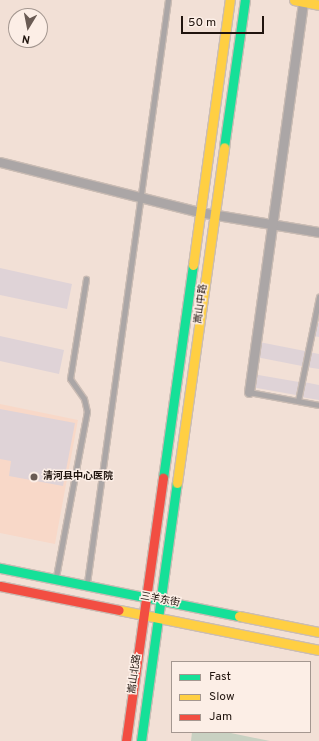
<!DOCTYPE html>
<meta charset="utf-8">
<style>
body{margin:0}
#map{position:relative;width:319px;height:741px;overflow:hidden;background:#f2e0d6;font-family:Overpass,"Noto Sans SC",sans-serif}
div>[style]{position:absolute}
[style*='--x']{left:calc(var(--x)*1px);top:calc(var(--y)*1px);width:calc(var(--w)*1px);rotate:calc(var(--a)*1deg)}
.built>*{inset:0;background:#f8d8c8}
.green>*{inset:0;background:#c9d1c2}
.building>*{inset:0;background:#dfd3d7}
.roads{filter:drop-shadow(1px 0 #cabcb4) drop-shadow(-1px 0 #cabcb4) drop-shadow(0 1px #cabcb4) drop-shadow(0 -1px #cabcb4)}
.lane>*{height:4.5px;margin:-2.25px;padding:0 2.25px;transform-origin:2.25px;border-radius:2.25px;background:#aba6a6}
.street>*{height:9px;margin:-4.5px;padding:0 4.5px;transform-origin:4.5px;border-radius:4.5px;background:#aba6a6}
.fast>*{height:9px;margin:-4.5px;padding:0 4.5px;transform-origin:4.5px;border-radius:4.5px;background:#16e098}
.slow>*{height:9px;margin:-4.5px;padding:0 4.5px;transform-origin:4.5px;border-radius:4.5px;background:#ffcf43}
.jam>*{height:9px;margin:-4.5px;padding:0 4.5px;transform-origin:4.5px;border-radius:4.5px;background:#f24e42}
.dots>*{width:11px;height:11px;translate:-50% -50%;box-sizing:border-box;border:2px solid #fceee6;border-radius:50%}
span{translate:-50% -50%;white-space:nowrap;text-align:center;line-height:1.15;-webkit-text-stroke:3px #fceee6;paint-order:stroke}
.street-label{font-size:10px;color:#20140e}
.poi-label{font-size:10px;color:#20140e;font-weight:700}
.left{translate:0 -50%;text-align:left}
.legend{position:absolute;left:171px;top:661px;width:140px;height:72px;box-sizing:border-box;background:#fceee6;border:1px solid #a49790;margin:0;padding:5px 7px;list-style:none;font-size:12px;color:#20140e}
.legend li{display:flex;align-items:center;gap:8px;height:20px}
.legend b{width:20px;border:1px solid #a49790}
.north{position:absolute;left:8px;top:8px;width:40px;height:40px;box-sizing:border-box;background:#fceee6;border:1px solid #a49790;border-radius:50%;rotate:190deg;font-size:11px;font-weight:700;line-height:16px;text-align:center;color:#20140e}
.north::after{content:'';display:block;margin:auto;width:14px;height:18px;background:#6a5b54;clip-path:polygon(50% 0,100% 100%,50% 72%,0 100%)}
.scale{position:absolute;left:181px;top:16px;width:83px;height:18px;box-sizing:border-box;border:2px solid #20140e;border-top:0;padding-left:5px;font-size:12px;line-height:14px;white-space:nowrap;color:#20140e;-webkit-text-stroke:3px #fceee6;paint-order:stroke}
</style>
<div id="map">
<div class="built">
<div style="clip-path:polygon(0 404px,78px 420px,55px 544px,0 533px)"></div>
</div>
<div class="green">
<div style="clip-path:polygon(192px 732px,226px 732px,270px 741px,191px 741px)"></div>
</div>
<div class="building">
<div style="clip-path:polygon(0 268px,72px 284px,67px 309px,0 295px)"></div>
<div style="clip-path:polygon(315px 322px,319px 323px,319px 337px,313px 336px)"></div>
<div style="clip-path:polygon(0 336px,64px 350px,59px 374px,0 361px)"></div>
<div style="clip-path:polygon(259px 342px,305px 351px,302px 366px,256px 357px)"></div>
<div style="clip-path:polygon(309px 352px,319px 354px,319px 369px,306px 367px)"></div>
<div style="clip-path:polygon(253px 374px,299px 382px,296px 395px,251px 387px)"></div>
<div style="clip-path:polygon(304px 382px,319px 385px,319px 400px,301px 397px)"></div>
<div style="clip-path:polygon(0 409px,75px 423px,63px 486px,9px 476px,11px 461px,0 459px)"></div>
</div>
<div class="roads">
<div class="lane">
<div style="--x:249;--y:392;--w:71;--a:10.5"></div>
<div style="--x:298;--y:401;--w:106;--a:-78.6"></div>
<div style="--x:56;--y:577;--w:168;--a:-79.4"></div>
<div style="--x:87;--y:412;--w:13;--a:-103"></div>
<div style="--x:84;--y:399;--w:24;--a:-125"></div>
<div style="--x:70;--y:379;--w:101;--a:-80.9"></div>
<div style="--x:87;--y:583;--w:589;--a:-82.09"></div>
</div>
<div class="street">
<div style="--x:0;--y:162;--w:205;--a:14.1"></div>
<div style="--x:199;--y:212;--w:122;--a:9.5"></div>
<div style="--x:249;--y:392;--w:394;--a:-82.1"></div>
</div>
<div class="fast">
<div style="--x:224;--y:147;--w:148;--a:-81.9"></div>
<div style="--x:163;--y:478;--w:215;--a:-82"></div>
<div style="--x:0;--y:568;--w:244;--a:11.4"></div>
<div style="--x:141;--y:741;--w:260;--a:-82.1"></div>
</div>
<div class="slow">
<div style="--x:294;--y:0;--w:25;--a:11"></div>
<div style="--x:193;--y:265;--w:268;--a:-82.1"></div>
<div style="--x:177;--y:483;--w:339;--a:-82"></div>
<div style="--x:119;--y:610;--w:204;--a:11.3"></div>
<div style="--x:239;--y:616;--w:82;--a:11.3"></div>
</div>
<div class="jam">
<div style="--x:0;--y:586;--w:121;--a:11.4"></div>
<div style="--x:126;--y:741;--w:266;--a:-82"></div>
</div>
</div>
<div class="dots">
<div style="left:34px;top:477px;background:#6a5b54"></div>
</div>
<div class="street-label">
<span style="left:201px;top:304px;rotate:-82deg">嵩山中路</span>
<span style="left:160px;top:600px;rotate:11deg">三羊东街</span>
<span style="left:135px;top:674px;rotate:-82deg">嵩山北路</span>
</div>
<div class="poi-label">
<span class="left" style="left:43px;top:477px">清河县中心医院</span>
</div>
<ul class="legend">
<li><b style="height:5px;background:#16e098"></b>Fast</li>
<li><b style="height:5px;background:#ffcf43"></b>Slow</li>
<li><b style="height:5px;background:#f24e42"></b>Jam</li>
</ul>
<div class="north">N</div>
<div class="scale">50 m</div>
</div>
